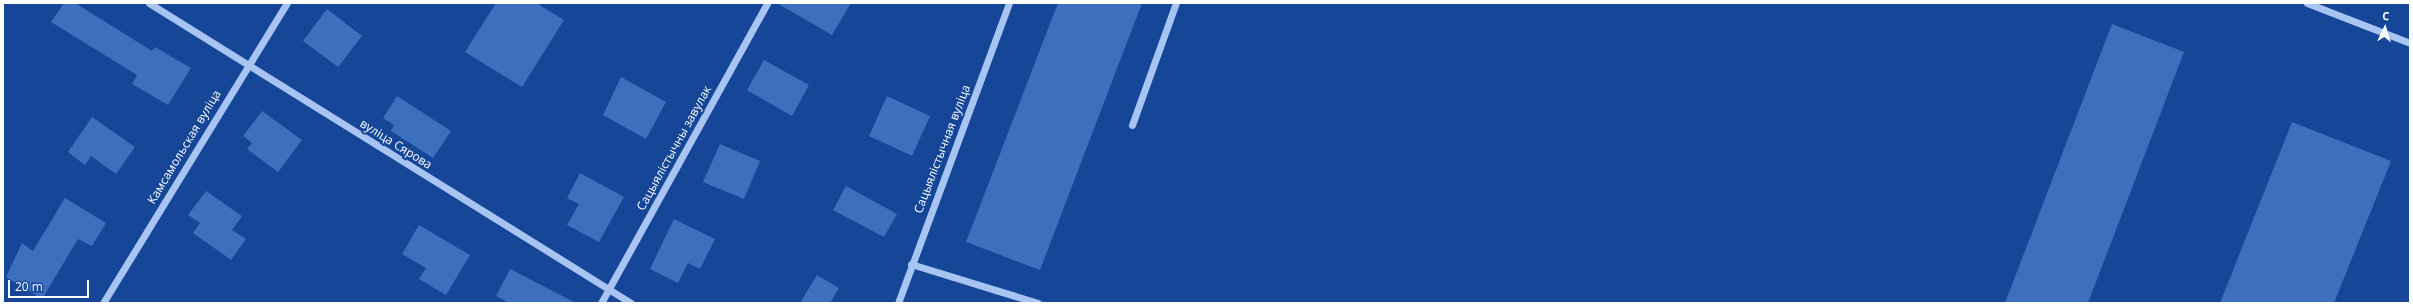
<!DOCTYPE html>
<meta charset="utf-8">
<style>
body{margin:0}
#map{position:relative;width:2413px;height:306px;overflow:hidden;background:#154697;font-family:"Open Sans",sans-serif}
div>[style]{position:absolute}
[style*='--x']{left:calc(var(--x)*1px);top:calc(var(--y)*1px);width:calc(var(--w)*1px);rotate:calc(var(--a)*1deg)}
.building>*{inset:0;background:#3d6fbf}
.minor>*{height:7px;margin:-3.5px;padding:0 3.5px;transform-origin:3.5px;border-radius:3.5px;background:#a7c4f2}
span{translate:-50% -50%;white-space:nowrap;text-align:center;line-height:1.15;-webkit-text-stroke:4px #154697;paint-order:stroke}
.street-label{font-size:12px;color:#fff}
.frame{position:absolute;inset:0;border:4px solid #fff;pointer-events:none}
.north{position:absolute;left:2365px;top:8px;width:40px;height:40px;-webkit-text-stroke:3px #154697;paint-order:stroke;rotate:4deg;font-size:11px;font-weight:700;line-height:16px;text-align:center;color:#fff}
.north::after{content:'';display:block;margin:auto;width:14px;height:18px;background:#fff;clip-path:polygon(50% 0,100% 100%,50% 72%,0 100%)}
.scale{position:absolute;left:8px;top:280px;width:81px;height:18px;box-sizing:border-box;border:2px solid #fff;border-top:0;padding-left:5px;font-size:12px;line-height:14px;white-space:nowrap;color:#fff;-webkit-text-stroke:3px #154697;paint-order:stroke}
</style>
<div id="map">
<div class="building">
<div style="clip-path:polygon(64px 3px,75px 3px,152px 51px,155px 47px,191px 68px,168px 105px,132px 84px,137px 75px,51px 22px)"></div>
<div style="clip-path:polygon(496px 3px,536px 3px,564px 20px,522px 87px,465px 52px)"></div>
<div style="clip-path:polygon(777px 3px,851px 3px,832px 35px)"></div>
<div style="clip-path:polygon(1058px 3px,1142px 3px,1040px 270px,966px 242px)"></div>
<div style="clip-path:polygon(327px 9px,362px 36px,338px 67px,303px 41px)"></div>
<div style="clip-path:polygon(2112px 24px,2184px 52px,2088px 303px,2005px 303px)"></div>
<div style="clip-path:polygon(764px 60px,809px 85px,792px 116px,747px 90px)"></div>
<div style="clip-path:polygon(621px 77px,666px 102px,646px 139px,603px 115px)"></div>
<div style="clip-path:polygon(397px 96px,451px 131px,433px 158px,391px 131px,394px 125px,383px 118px)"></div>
<div style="clip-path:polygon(887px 96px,930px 116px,912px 156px,869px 136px)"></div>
<div style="clip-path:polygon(262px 111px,302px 140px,278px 172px,247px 149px,252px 143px,243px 136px)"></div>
<div style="clip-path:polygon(92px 117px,135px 147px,116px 174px,91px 156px,85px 165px,68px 152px)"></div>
<div style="clip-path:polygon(2292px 122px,2391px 161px,2334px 303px,2220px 303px)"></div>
<div style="clip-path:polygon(720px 144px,760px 161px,744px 199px,703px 182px)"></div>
<div style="clip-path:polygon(580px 173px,624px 197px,599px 242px,567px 225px,579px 204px,567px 198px)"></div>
<div style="clip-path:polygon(846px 186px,897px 214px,884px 237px,833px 210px)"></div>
<div style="clip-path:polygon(206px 191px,242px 216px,232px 230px,246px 239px,231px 260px,193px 233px,200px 223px,188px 215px)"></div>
<div style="clip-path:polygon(65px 198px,106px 223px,92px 246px,78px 239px,42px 299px,6px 277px,22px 243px,33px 251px)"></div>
<div style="clip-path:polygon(674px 219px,715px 239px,700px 269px,688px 263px,678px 283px,650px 269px)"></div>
<div style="clip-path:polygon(419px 225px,470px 255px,446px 295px,419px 279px,426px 268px,402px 254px)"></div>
<div style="clip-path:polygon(510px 269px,576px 303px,509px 303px,496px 296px)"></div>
<div style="clip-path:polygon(817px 275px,839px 288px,830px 303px,800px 303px)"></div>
</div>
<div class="minor">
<div style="--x:149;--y:3;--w:568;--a:31.9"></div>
<div style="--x:2307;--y:3;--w:110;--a:21.2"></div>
<div style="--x:1132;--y:125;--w:130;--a:-70.2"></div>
<div style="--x:911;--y:264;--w:133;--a:17.1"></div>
<div style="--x:103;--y:303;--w:352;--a:-58.5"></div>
<div style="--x:601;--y:303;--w:343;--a:-61"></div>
<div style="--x:898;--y:303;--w:320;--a:-69.7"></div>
</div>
<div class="street-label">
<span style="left:396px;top:144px;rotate:32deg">вуліца Сярова</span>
<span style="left:184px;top:147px;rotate:-59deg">Камсамольская вуліца</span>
<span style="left:674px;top:148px;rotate:-61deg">Сацыялістычны завулак</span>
<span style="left:942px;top:149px;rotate:-69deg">Сацыялістычная вуліца</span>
</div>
<div class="frame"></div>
<div class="north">С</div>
<div class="scale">20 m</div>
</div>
